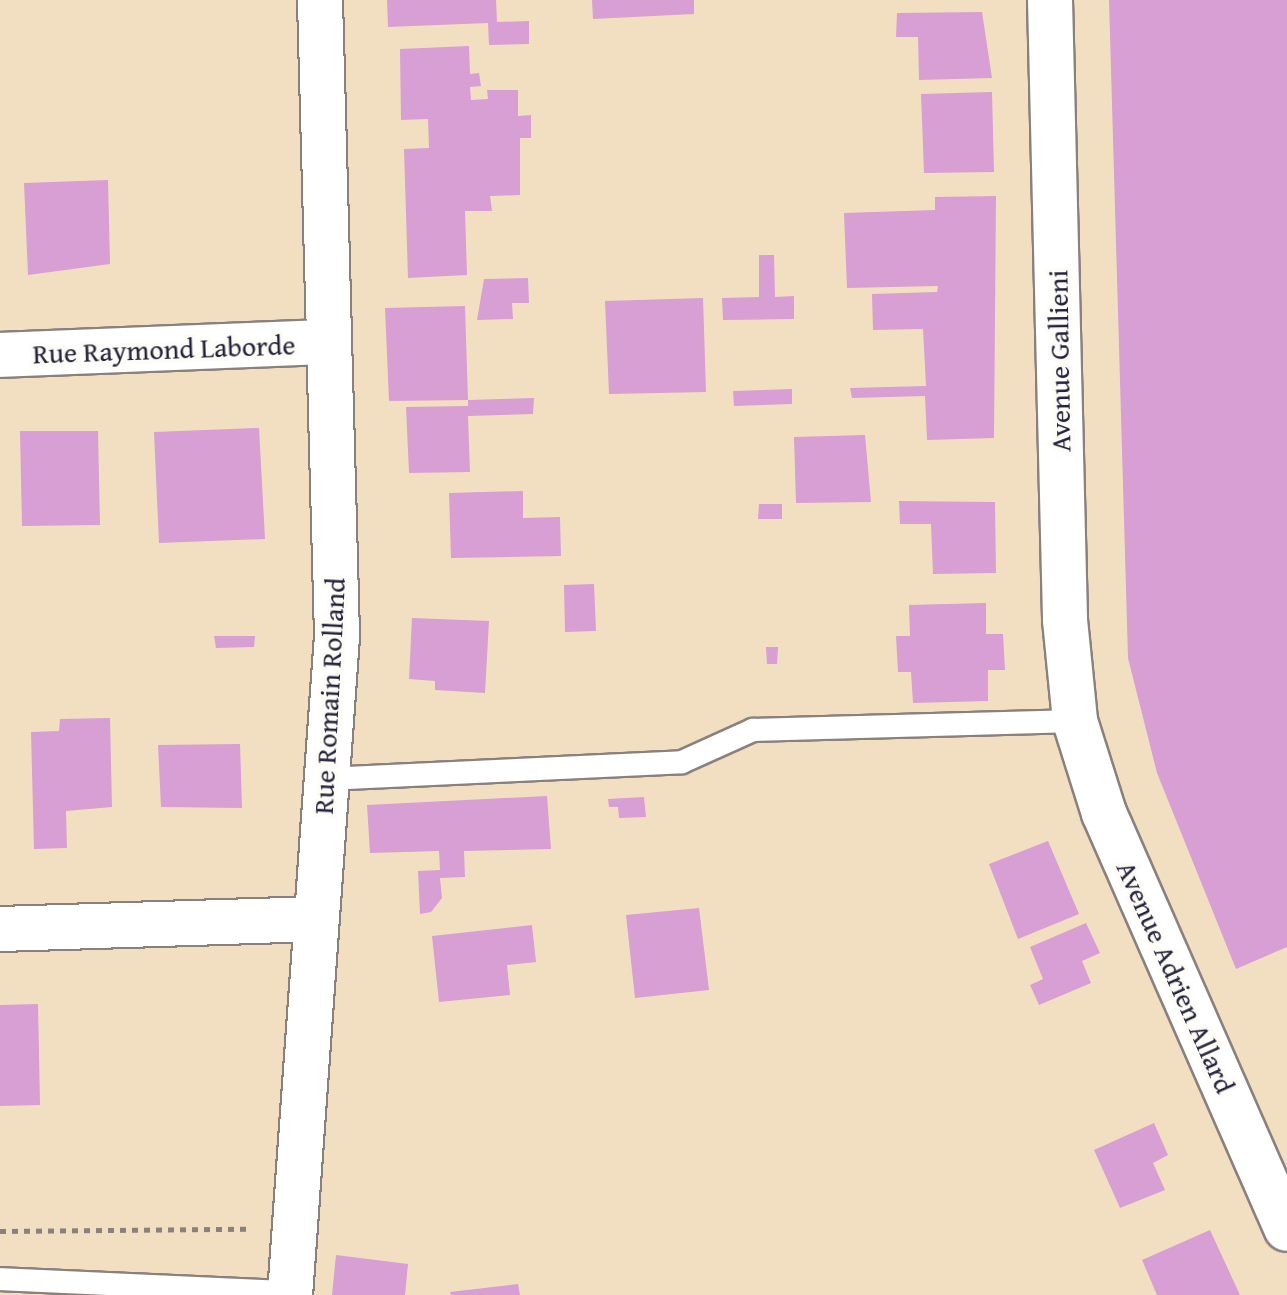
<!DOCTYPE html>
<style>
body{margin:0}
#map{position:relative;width:1287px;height:1295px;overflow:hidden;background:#f2dfc1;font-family:"Gentium Book Plus",serif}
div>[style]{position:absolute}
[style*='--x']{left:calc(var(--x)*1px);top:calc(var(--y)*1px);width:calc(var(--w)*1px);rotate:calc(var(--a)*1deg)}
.building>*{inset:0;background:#d79fd3}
.path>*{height:5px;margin-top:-2.5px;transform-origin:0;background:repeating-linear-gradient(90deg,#8a807e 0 6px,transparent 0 12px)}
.roads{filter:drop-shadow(2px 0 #8a807e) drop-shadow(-2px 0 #8a807e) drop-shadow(0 2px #8a807e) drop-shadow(0 -2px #8a807e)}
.lane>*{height:22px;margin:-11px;padding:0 11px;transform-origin:11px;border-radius:11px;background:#fff}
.street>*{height:44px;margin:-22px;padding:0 22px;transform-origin:22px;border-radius:22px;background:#fff}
span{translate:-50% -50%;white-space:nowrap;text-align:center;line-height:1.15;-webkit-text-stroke:8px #fdfcf7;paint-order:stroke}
.street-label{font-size:28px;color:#22223b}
</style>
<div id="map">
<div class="building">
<div style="clip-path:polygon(387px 0,496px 0,497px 22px,529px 21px,529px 44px,489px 45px,488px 23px,388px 27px)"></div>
<div style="clip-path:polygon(592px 0,694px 0,694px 14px,593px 19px)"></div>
<div style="clip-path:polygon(1109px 0,1287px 0,1287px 947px,1236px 969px,1157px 773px,1128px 658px)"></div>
<div style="clip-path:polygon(982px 12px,992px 78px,919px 80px,918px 37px,896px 37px,897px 13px)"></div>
<div style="clip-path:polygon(469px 46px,470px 74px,479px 73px,481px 86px,470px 87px,471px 100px,488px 99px,487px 90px,518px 90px,518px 116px,531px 115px,531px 138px,520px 138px,520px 195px,490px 196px,492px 211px,465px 211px,467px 275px,408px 278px,404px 149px,429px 148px,428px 119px,401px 120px,400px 49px)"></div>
<div style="clip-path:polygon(992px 92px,994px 172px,924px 173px,921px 94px)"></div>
<div style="clip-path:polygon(108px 180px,110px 264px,28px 275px,24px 183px)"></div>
<div style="clip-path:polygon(996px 196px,994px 438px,927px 440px,925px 396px,852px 398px,850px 388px,926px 386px,923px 329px,873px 330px,872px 294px,937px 292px,938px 286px,847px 288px,844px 213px,935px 210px,935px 197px)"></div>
<div style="clip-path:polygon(759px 255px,774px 255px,775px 297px,794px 296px,794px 319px,723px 320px,722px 298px,759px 297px)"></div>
<div style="clip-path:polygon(528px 278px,529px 303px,512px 303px,513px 319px,477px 320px,484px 279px)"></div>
<div style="clip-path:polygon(703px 298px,706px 392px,609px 394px,605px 301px)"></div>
<div style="clip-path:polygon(465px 306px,468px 400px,534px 398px,533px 414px,468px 416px,470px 472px,409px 473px,406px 407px,468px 406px,468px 400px,389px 401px,385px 308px)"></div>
<div style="clip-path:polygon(792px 389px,792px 404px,734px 406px,733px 391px)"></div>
<div style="clip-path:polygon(259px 428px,265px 539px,159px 543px,154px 432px)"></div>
<div style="clip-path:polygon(20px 431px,98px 431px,100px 525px,22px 526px)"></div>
<div style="clip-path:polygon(865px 435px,871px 502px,796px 503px,794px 437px)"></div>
<div style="clip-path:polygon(523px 491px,523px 518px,560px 517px,561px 556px,451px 558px,449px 493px)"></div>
<div style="clip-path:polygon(899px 501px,995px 502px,996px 573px,933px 574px,931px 524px,900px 524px)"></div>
<div style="clip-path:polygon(759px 504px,782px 504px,782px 519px,758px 519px)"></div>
<div style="clip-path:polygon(594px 584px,596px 631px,565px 632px,564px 585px)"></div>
<div style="clip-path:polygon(986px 603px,986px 634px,1003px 634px,1005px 670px,988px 670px,988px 701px,913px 703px,911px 672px,898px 672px,896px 636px,910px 636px,909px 605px)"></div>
<div style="clip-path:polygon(412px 618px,489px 621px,485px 693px,435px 690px,435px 681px,409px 679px)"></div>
<div style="clip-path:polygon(214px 636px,255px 636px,254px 647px,216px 648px)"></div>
<div style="clip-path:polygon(766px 647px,778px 647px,777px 664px,767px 664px)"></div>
<div style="clip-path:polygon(110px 718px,112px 807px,66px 811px,67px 848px,34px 849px,31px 732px,59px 731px,60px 719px)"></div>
<div style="clip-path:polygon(240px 744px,242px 808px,161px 807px,158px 745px)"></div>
<div style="clip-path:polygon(547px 796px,551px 849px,464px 851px,465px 877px,440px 878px,442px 898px,431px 912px,420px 914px,418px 871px,440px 870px,439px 851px,370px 853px,367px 805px)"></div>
<div style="clip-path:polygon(644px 797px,646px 817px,619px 818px,618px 807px,609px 807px,608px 799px)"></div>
<div style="clip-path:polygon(1048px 841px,1079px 914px,1018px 939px,989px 864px)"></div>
<div style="clip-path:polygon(699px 908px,709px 990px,635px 998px,626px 915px)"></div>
<div style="clip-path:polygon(1086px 923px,1100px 953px,1082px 961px,1091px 983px,1039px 1005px,1030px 985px,1043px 979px,1030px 947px)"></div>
<div style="clip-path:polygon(532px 925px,536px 962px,507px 965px,510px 995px,439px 1002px,432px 936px)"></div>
<div style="clip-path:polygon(38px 1004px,40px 1105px,0 1106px,0 1005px)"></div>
<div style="clip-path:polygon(1154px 1123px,1168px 1155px,1153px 1163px,1165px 1190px,1120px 1208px,1094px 1150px)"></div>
<div style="clip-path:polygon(1210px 1230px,1240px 1295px,1157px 1295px,1142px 1260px)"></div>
<div style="clip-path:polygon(336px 1255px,408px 1264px,405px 1295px,332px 1295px)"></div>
<div style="clip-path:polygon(518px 1284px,520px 1295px,451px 1295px,450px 1292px)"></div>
</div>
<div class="path">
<div style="--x:0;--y:1231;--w:247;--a:-0.5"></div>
</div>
<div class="roads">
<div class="lane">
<div style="--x:326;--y:779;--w:356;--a:-2.7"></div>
<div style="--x:682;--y:762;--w:78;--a:-24.3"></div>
<div style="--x:753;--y:730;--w:322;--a:-1.6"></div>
<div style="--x:0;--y:1279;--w:290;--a:2.6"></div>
</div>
<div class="street">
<div style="--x:1050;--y:0;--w:620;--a:88.61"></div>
<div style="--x:1065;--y:620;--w:101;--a:84.3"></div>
<div style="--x:1075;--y:721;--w:96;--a:72.5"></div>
<div style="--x:1104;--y:813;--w:454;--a:66.3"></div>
<div style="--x:0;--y:355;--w:328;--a:-2.3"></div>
<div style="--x:0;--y:929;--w:316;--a:-1.8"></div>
<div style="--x:290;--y:1295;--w:661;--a:-85.92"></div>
<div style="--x:337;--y:636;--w:636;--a:-91.53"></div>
</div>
</div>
<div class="street-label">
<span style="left:164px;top:349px;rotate:-2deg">Rue Raymond Laborde</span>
<span style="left:1059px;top:361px;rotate:-91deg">Avenue Gallieni</span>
<span style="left:329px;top:696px;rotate:-87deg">Rue Romain Rolland</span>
<span style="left:1176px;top:977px;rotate:66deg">Avenue Adrien Allard</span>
</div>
</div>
